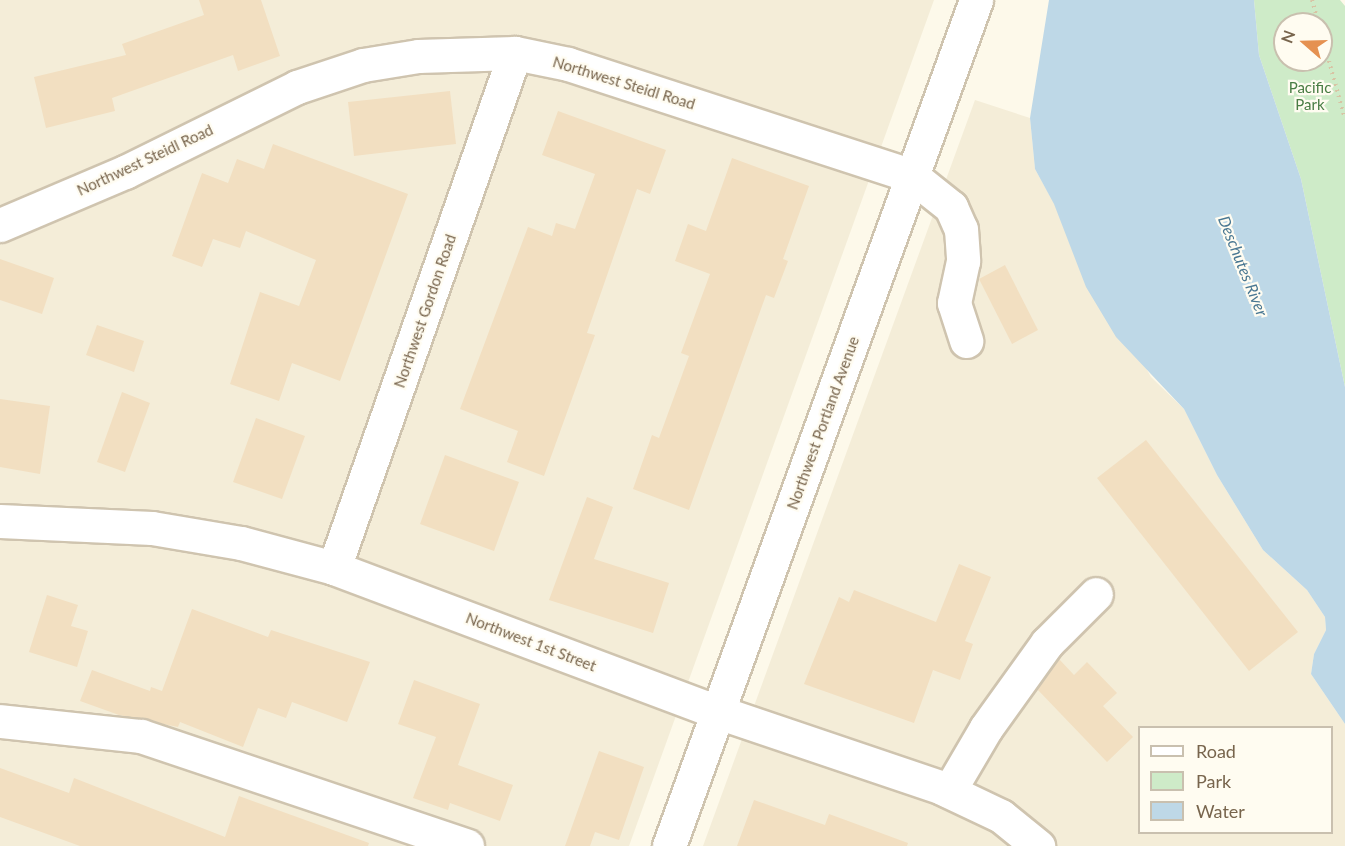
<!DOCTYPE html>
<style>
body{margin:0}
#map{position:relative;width:1345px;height:846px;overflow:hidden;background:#fdf9ea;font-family:Lato,sans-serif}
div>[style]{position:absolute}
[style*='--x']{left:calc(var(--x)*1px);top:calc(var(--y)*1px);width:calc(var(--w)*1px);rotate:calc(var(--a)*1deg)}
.residential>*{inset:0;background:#f4edd8}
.green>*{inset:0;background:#ceebc8}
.water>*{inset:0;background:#bed8e7}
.building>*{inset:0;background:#f2dfc1}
.path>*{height:4px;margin-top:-2px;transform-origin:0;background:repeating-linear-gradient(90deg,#d8c3a4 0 1.5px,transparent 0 6px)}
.roads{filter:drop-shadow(2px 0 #cfc4af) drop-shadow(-2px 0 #cfc4af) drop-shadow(0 2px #cfc4af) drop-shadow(0 -2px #cfc4af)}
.minor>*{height:33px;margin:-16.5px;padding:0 16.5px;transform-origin:16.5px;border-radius:16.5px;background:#fff}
span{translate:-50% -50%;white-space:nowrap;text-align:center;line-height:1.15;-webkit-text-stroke:4.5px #fffcf1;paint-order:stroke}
.street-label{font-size:15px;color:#78654d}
.park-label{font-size:15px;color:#497d44}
.water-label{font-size:16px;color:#497792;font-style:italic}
.legend{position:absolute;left:1138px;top:726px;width:195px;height:108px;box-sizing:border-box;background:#fffcf1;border:2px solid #c9c0af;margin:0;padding:8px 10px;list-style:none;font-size:18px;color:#78654d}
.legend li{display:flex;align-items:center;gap:12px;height:30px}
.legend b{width:30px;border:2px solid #c9c0af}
.north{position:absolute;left:1273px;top:12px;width:60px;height:60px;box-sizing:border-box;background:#fffcf1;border:2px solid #c9c0af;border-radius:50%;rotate:290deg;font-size:16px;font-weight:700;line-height:24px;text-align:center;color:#78654d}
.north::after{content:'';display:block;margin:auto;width:21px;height:27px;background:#e59151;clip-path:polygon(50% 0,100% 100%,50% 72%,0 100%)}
</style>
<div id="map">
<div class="residential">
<div style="clip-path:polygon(0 0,934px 0,629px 846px,0 846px)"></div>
<div style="clip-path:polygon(evenodd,975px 100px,1030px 118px,1035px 169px,1151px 377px,1184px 409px,1217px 475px,1263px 550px,1307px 590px,1325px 617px,1326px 630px,1314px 654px,1311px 674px,1345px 724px,1345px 846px,703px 846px,975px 100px,1140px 728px,1332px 728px,1332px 832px,1140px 832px,1140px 728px)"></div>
</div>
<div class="green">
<div style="clip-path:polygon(evenodd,1254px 0,1340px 0,1345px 6px,1345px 387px,1301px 179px,1259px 55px,1254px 0,1285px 24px,1321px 24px,1321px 60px,1285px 60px,1285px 24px)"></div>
</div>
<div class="water">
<div style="clip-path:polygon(1049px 0,1254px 0,1259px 55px,1301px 179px,1345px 387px,1345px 724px,1311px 674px,1314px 654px,1326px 630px,1325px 617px,1307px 590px,1263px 550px,1217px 475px,1184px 409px,1116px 337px,1086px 287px,1054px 204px,1035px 169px,1030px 118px)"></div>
</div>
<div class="building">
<div style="clip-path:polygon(199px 0,261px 0,280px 56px,238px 71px,233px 55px,112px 98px,115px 111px,46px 128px,34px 77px,126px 55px,122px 44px,204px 15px)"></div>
<div style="clip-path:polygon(450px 91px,456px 144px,354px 156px,348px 102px)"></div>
<div style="clip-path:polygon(558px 111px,666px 150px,650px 194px,637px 189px,587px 333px,595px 335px,544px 476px,507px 462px,518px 431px,460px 409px,528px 227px,552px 236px,556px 223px,575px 229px,595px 174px,542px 155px)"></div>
<div style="clip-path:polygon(273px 144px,408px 194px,340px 381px,292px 363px,279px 401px,230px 384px,260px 292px,299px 306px,316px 260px,246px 231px,240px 248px,213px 239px,202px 267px,172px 256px,202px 173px,228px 183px,237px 159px,264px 169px)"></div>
<div style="clip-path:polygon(732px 158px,809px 186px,783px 259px,788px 261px,774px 298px,766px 295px,689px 510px,633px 489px,652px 435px,659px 438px,689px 356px,681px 353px,710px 274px,675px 261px,688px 224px,706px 231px)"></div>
<div style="clip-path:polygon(0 259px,54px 278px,42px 314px,0 300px)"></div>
<div style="clip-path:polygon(1005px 265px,1038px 330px,1012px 344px,979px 279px)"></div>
<div style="clip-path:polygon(97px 325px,144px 341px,134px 372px,86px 355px)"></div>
<div style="clip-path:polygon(122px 392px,150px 403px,125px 472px,97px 462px)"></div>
<div style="clip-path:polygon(0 399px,50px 406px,40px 474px,0 467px)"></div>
<div style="clip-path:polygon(256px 418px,305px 436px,282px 499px,233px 482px)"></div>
<div style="clip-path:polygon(1146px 440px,1298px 632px,1249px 671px,1097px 478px)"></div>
<div style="clip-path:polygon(445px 455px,519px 482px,494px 551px,420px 524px)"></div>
<div style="clip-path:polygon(587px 497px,613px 507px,594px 559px,669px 583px,653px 633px,549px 600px)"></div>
<div style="clip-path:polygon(959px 564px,991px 577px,965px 641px,973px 644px,960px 680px,933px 670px,914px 723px,804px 684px,839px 597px,849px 602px,854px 590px,936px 622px)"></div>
<div style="clip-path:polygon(47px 595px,78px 605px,71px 626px,88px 631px,77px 667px,29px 652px)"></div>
<div style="clip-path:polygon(192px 609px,268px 637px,271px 630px,370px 662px,347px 722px,292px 702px,286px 718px,258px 708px,243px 747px,180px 722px,178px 727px,119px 715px,80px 701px,92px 670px,150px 691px,151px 687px,162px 691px)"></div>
<div style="clip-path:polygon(1059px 659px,1074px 675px,1087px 662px,1117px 693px,1103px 706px,1133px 737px,1107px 762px,1037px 689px)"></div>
<div style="clip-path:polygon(414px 680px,480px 704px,458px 765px,513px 785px,500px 821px,450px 803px,448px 810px,413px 798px,436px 737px,398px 724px)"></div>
<div style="clip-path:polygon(599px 751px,644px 767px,619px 840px,595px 832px,590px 846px,565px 846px)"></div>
<div style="clip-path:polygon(0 768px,69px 793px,74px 778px,225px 837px,239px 796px,369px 843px,368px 846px,80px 846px,0 817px)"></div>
<div style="clip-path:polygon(754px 800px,825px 825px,829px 814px,908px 843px,907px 846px,737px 846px)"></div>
</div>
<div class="path">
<div style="--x:1312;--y:0;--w:25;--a:74"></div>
<div style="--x:1321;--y:32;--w:90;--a:74.6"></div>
</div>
<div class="roads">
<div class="minor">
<div style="--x:0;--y:225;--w:136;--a:-23"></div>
<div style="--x:125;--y:172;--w:192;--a:-26.3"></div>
<div style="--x:297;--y:87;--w:70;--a:-18.4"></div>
<div style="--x:363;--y:65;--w:56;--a:-9.3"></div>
<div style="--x:418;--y:56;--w:97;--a:-1.8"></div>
<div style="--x:515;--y:53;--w:54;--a:11.7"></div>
<div style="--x:568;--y:64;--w:362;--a:18"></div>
<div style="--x:912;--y:176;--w:50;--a:38.5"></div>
<div style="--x:951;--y:207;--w:24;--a:66"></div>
<div style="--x:961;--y:229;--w:32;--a:86"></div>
<div style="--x:963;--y:261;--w:43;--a:102.1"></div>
<div style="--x:954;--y:303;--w:40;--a:72"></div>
<div style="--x:0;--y:521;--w:152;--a:2.6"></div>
<div style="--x:152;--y:528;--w:90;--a:9.6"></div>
<div style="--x:241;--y:543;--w:96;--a:15"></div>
<div style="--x:334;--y:568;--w:410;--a:20.6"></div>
<div style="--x:718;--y:712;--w:237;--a:18.7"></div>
<div style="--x:942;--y:788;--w:65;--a:25.4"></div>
<div style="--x:1001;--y:816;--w:48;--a:39"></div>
<div style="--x:334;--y:568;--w:546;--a:-70.64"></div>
<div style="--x:0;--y:721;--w:142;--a:6.1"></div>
<div style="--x:141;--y:736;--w:344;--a:18.6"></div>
<div style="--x:949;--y:791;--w:73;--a:-59.6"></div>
<div style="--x:986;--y:728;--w:105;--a:-54.3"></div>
<div style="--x:1047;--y:643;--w:69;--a:-45"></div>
<div style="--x:669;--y:846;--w:900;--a:-70.05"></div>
</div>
</div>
<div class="street-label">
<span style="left:624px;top:83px;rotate:17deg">Northwest Steidl Road</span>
<span style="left:145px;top:160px;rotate:-25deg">Northwest Steidl Road</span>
<span style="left:425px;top:311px;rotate:-71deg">Northwest Gordon Road</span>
<span style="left:823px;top:423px;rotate:-70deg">Northwest Portland Avenue</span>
<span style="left:531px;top:642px;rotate:21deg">Northwest 1st Street</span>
</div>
<div class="park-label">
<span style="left:1310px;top:96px">Pacific<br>Park</span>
</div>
<div class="water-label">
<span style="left:1243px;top:266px;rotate:68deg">Deschutes River</span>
</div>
<ul class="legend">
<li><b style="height:8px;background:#fff"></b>Road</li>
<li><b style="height:16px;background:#ceebc8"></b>Park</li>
<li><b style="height:16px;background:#bed8e7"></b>Water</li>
</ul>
<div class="north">N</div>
</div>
